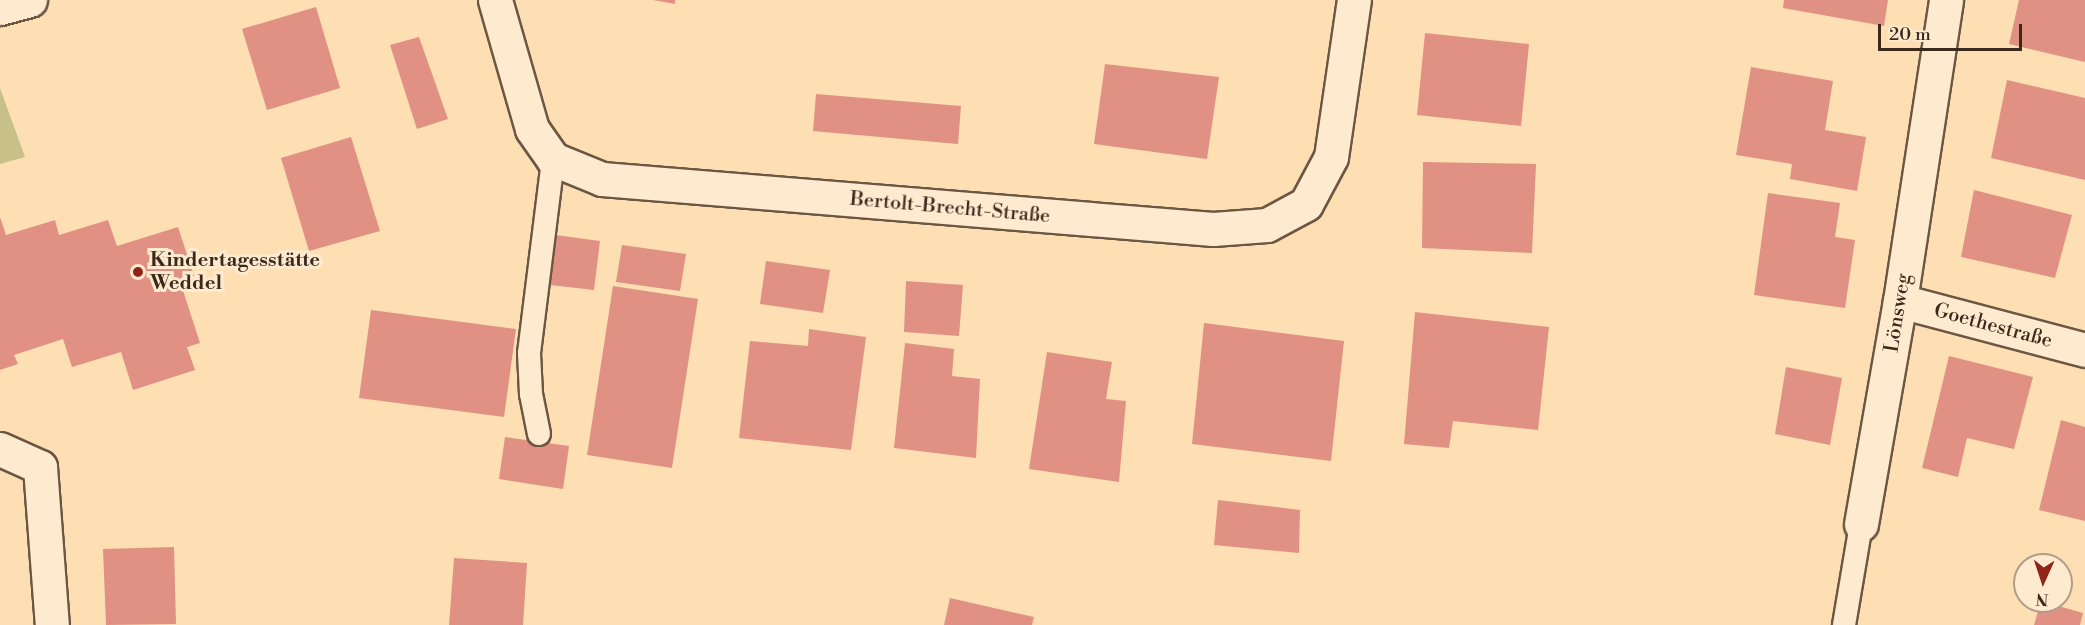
<!DOCTYPE html>
<meta charset="utf-8">
<style>
body{margin:0}
#map{position:relative;width:2085px;height:625px;overflow:hidden;background:#fedfb4;font-family:"Libre Bodoni",serif}
div>[style]{position:absolute}
[style*='--x']{left:calc(var(--x)*1px);top:calc(var(--y)*1px);width:calc(var(--w)*1px);rotate:calc(var(--a)*1deg)}
.green>*{inset:0;background:#c7c088}
.building>*{inset:0;background:#e09183}
.roads{filter:drop-shadow(2px 0 #6c5644) drop-shadow(-2px 0 #6c5644) drop-shadow(0 2px #6c5644) drop-shadow(0 -2px #6c5644)}
.lane>*{height:22px;margin:-11px;padding:0 11px;transform-origin:11px;border-radius:11px;background:#feeace}
.street>*{height:33px;margin:-16.5px;padding:0 16.5px;transform-origin:16.5px;border-radius:16.5px;background:#feeace}
.dots>*{width:16px;height:16px;translate:-50% -50%;box-sizing:border-box;border:3px solid #feeace;border-radius:50%}
span{translate:-50% -50%;white-space:nowrap;text-align:center;line-height:1.15;-webkit-text-stroke:6px #feeace;paint-order:stroke}
.street-label{font-size:20px;color:#3c291e}
.poi-label{font-size:20px;color:#3c291e;font-weight:700}
.left{translate:0 -50%;text-align:left}
.north{position:absolute;left:2013px;top:553px;width:60px;height:60px;box-sizing:border-box;background:#feeace;border:2px solid #b09d88;border-radius:50%;rotate:183deg;font-size:16px;font-weight:700;line-height:24px;text-align:center;color:#3c291e}
.north::after{content:'';display:block;margin:auto;width:21px;height:27px;background:#8f2418;clip-path:polygon(50% 0,100% 100%,50% 72%,0 100%)}
.scale{position:absolute;left:1878px;top:24px;width:144px;height:27px;box-sizing:border-box;border:3px solid #3c291e;border-top:0;padding-left:8px;font-size:18px;line-height:21px;white-space:nowrap;color:#3c291e;-webkit-text-stroke:4px #feeace;paint-order:stroke}
</style>
<div id="map">
<div class="green">
<div style="clip-path:polygon(0 88px,25px 157px,0 164px)"></div>
</div>
<div class="building">
<div style="clip-path:polygon(653px 0,675px 0,675px 4px)"></div>
<div style="clip-path:polygon(1784px 0,1888px 0,1884px 26px,1783px 8px)"></div>
<div style="clip-path:polygon(2019px 0,2085px 0,2085px 62px,2009px 44px)"></div>
<div style="clip-path:polygon(316px 7px,340px 88px,267px 110px,242px 29px)"></div>
<div style="clip-path:polygon(1425px 33px,1529px 44px,1521px 126px,1417px 115px)"></div>
<div style="clip-path:polygon(419px 37px,448px 119px,417px 129px,390px 45px)"></div>
<div style="clip-path:polygon(1105px 64px,1219px 77px,1207px 159px,1094px 144px)"></div>
<div style="clip-path:polygon(1751px 67px,1833px 81px,1825px 130px,1866px 137px,1857px 191px,1790px 179px,1792px 164px,1736px 155px)"></div>
<div style="clip-path:polygon(2007px 80px,2085px 98px,2085px 180px,1991px 158px)"></div>
<div style="clip-path:polygon(816px 94px,961px 106px,958px 144px,813px 131px)"></div>
<div style="clip-path:polygon(351px 137px,380px 231px,309px 251px,281px 158px)"></div>
<div style="clip-path:polygon(1423px 162px,1536px 164px,1532px 253px,1422px 248px)"></div>
<div style="clip-path:polygon(1974px 190px,2072px 215px,2055px 278px,1961px 257px)"></div>
<div style="clip-path:polygon(1768px 193px,1840px 203px,1835px 237px,1855px 240px,1845px 308px,1754px 295px)"></div>
<div style="clip-path:polygon(0 217px,6px 235px,55px 220px,59px 235px,108px 220px,117px 246px,178px 227px,194px 276px,180px 281px,200px 343px,187px 347px,195px 370px,133px 390px,121px 352px,72px 367px,63px 339px,14px 355px,18px 364px,0 370px)"></div>
<div style="clip-path:polygon(556px 235px,600px 241px,594px 290px,550px 285px)"></div>
<div style="clip-path:polygon(622px 245px,686px 254px,680px 291px,616px 282px)"></div>
<div style="clip-path:polygon(766px 261px,830px 270px,823px 313px,760px 304px)"></div>
<div style="clip-path:polygon(906px 281px,963px 285px,959px 336px,904px 332px)"></div>
<div style="clip-path:polygon(613px 286px,698px 299px,672px 468px,587px 455px)"></div>
<div style="clip-path:polygon(371px 310px,516px 329px,504px 417px,359px 398px)"></div>
<div style="clip-path:polygon(1415px 312px,1549px 327px,1538px 430px,1453px 421px,1449px 448px,1404px 444px)"></div>
<div style="clip-path:polygon(1204px 323px,1344px 341px,1331px 461px,1192px 444px)"></div>
<div style="clip-path:polygon(809px 329px,866px 337px,851px 450px,739px 438px,750px 341px,808px 346px)"></div>
<div style="clip-path:polygon(905px 343px,954px 349px,952px 376px,980px 379px,976px 458px,894px 448px)"></div>
<div style="clip-path:polygon(1047px 352px,1112px 362px,1106px 399px,1126px 401px,1119px 482px,1029px 469px)"></div>
<div style="clip-path:polygon(1949px 356px,2033px 377px,2014px 449px,1967px 438px,1958px 477px,1922px 468px)"></div>
<div style="clip-path:polygon(1786px 367px,1842px 378px,1830px 445px,1775px 434px)"></div>
<div style="clip-path:polygon(2061px 420px,2085px 427px,2085px 521px,2039px 510px)"></div>
<div style="clip-path:polygon(505px 437px,569px 446px,563px 489px,499px 479px)"></div>
<div style="clip-path:polygon(1218px 500px,1300px 510px,1299px 553px,1214px 545px)"></div>
<div style="clip-path:polygon(174px 547px,176px 624px,106px 625px,103px 549px)"></div>
<div style="clip-path:polygon(454px 558px,527px 563px,523px 625px,449px 625px)"></div>
<div style="clip-path:polygon(950px 598px,1034px 617px,1032px 625px,944px 625px)"></div>
<div style="clip-path:polygon(2041px 601px,2083px 613px,2080px 625px,2034px 625px)"></div>
</div>
<div class="roads">
<div class="lane">
<div style="--x:539;--y:434;--w:41;--a:-101.3"></div>
<div style="--x:531;--y:394;--w:41;--a:-92.8"></div>
<div style="--x:529;--y:353;--w:195;--a:-82.9"></div>
<div style="--x:1844;--y:625;--w:102;--a:-80.4"></div>
</div>
<div class="street">
<div style="--x:495;--y:0;--w:134;--a:74"></div>
<div style="--x:532;--y:129;--w:37;--a:55"></div>
<div style="--x:553;--y:159;--w:53;--a:22.2"></div>
<div style="--x:602;--y:179;--w:613;--a:4.68"></div>
<div style="--x:1213;--y:229;--w:54;--a:-4.2"></div>
<div style="--x:1267;--y:225;--w:44;--a:-28.3"></div>
<div style="--x:1306;--y:204;--w:53;--a:-62"></div>
<div style="--x:1331;--y:157;--w:159;--a:-81.7"></div>
<div style="--x:0;--y:8;--w:31;--a:-15"></div>
<div style="--x:1900;--y:301;--w:191;--a:14.8"></div>
<div style="--x:0;--y:449;--w:44;--a:24.2"></div>
<div style="--x:40;--y:467;--w:158;--a:85.7"></div>
<div style="--x:1861;--y:524;--w:226;--a:-80.1"></div>
<div style="--x:1900;--y:301;--w:304;--a:-81.3"></div>
</div>
</div>
<div class="dots">
<div style="left:138px;top:272px;background:#8f2418"></div>
</div>
<div class="street-label">
<span style="left:950px;top:208px;rotate:5deg">Bertolt-Brecht-Straße</span>
<span style="left:1898px;top:313px;rotate:-81deg">Lönsweg</span>
<span style="left:1993px;top:326px;rotate:15deg">Goethestraße</span>
</div>
<div class="poi-label">
<span class="left" style="left:150px;top:272px">Kindertagesstätte<br>Weddel</span>
</div>
<div class="north">N</div>
<div class="scale">20 m</div>
</div>
